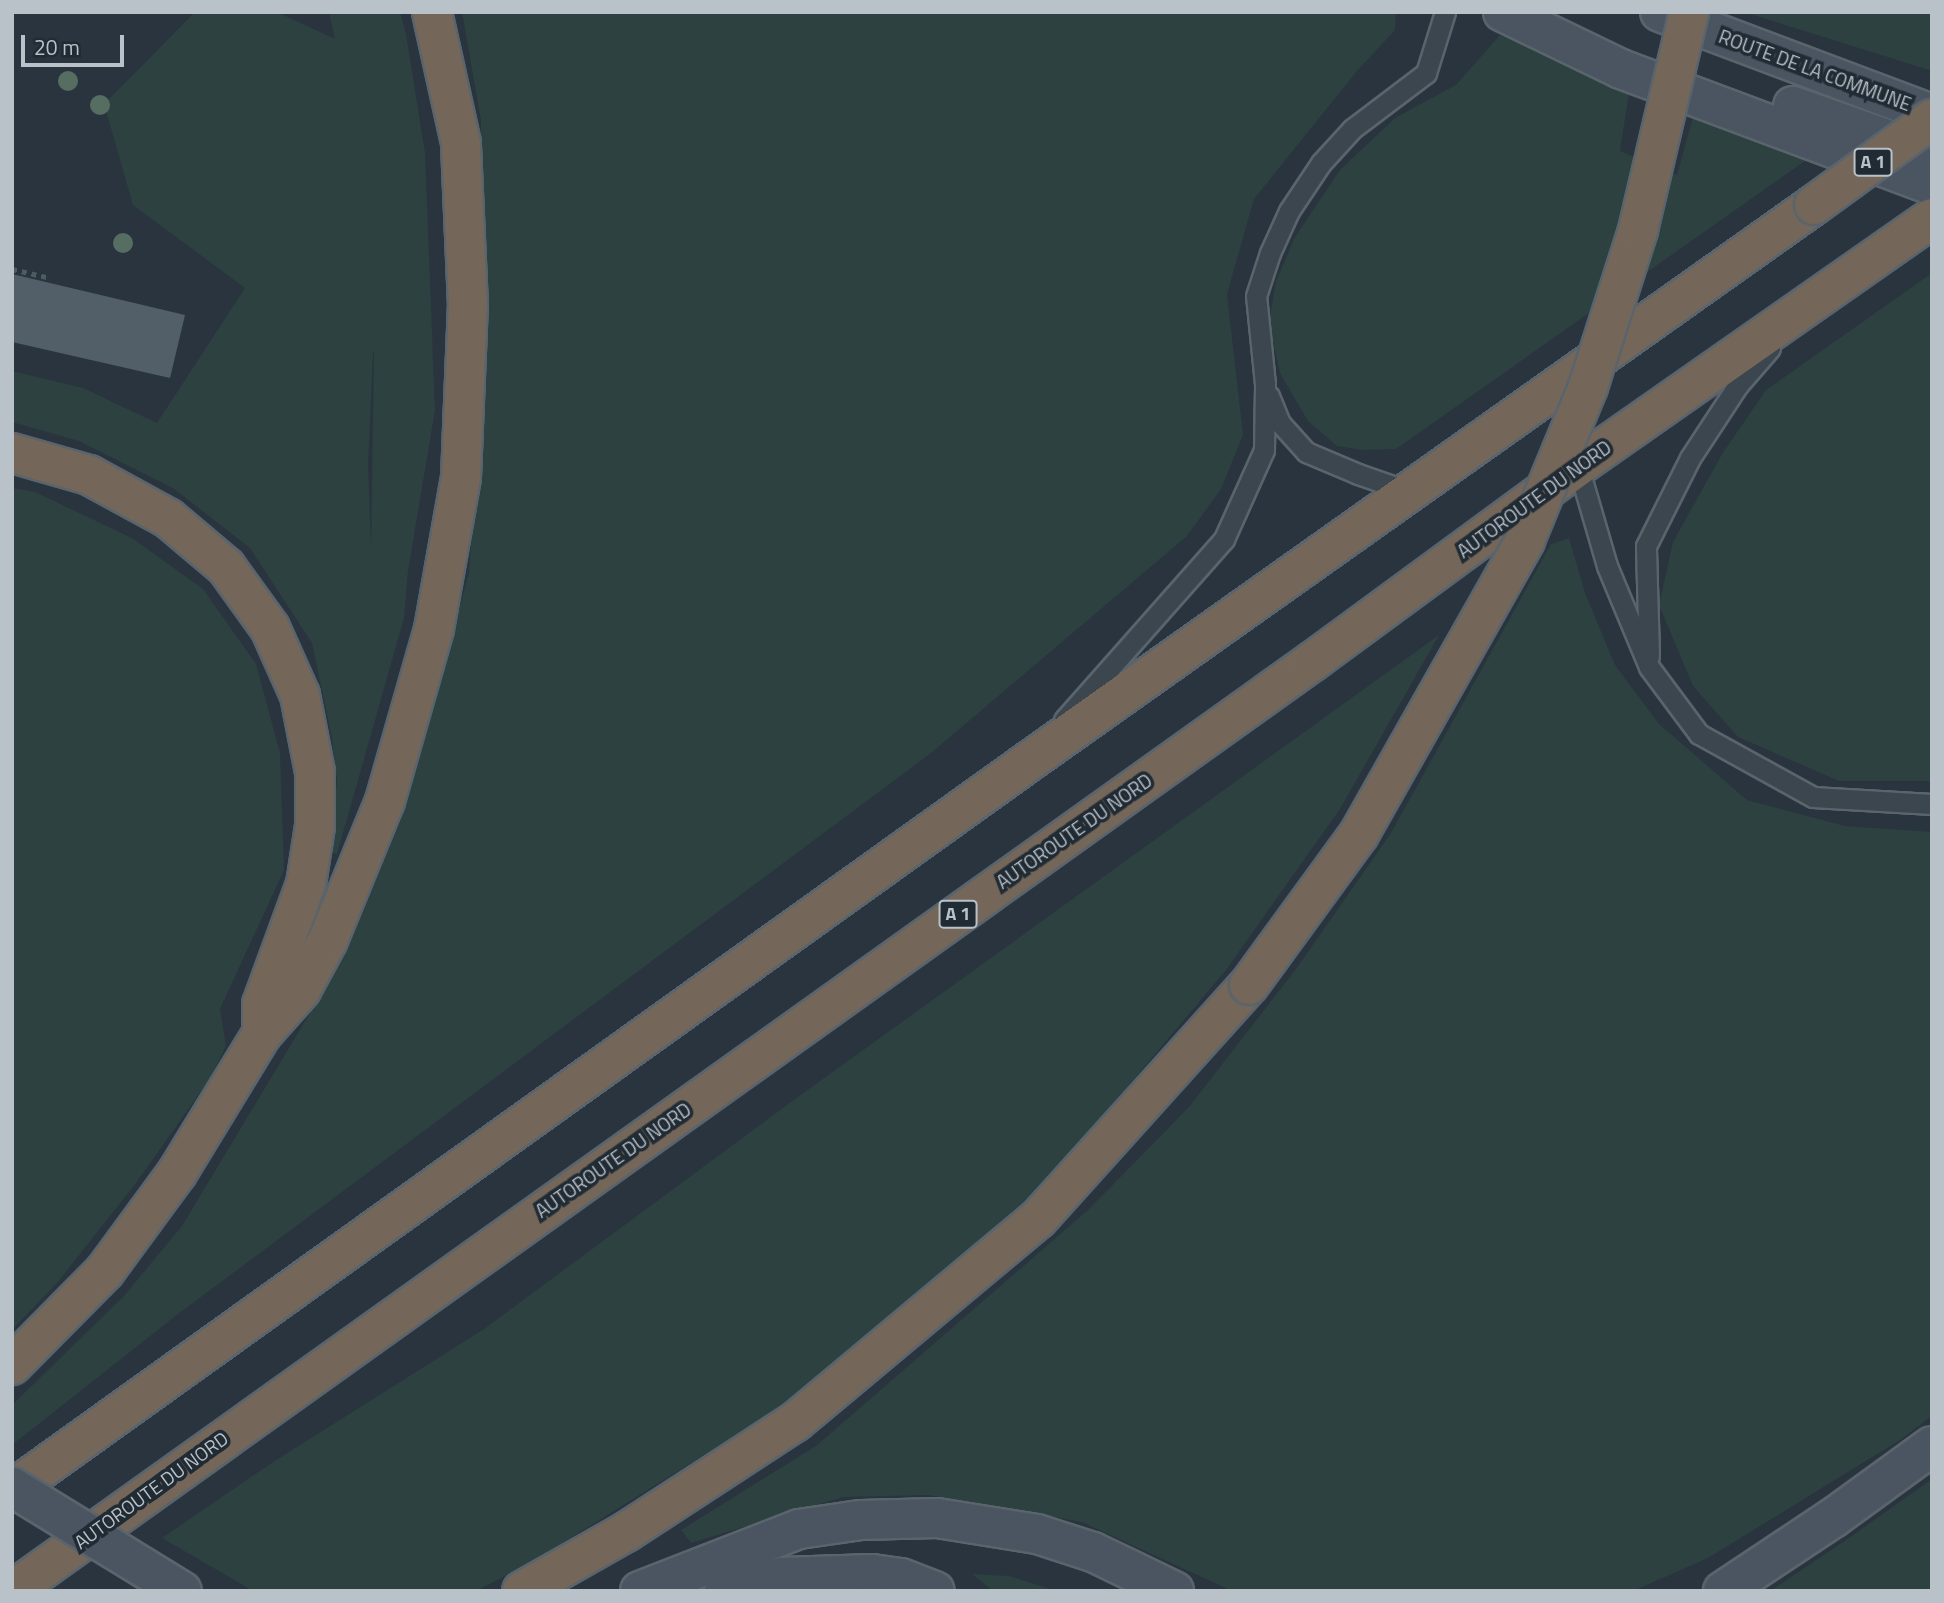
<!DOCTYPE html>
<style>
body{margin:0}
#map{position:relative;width:1944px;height:1603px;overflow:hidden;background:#29343e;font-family:"Titillium Web",sans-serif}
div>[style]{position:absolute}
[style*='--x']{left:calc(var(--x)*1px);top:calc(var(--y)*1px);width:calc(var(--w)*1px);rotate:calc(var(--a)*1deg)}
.green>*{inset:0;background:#2c4140}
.building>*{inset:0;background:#525f69}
.path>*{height:4.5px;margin-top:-2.25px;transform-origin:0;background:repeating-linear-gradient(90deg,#4b5d5e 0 5px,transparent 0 10px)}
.roads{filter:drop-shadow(2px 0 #5a646c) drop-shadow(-2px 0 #5a646c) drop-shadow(0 2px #5a646c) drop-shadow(0 -2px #5a646c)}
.service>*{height:19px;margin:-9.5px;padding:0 9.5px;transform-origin:9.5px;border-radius:9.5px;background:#3c464f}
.secondary>*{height:38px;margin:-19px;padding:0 19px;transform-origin:19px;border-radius:19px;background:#4b5561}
.motorway>*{height:38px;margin:-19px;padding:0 19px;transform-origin:19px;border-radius:19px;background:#74675a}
.bridges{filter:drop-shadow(2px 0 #5a646c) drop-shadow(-2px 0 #5a646c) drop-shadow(0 2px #5a646c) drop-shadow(0 -2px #5a646c)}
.secondary-bridge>*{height:38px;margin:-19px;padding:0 19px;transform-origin:19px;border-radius:19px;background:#4b5561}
.motorway-bridge>*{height:38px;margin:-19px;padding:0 19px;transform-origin:19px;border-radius:19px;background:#74675a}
.trees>*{width:20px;height:20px;margin:-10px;border-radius:50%;background:#566d62}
span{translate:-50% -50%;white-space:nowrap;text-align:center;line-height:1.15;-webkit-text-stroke:7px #212b34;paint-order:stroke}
.shield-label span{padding:2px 5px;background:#212b34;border:2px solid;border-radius:5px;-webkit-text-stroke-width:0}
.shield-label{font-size:18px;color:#b9c1c9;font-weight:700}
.street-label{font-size:19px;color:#b9c1c9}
.frame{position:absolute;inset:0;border:14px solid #b9c1c9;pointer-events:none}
.scale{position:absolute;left:21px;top:35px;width:103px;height:32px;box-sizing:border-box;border:4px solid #b9c1c9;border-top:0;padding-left:9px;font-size:21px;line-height:24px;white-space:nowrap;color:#b9c1c9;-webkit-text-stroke:5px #212b34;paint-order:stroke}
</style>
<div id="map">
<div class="green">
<div style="clip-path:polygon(evenodd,195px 12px,277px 12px,335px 39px,329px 12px,400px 12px,406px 34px,425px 153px,435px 410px,408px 571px,404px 618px,337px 854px,329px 852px,337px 781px,332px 738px,312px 643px,250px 548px,173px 488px,79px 441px,12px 422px,12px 371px,83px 388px,157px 423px,245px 288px,133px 205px,104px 104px,195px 12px,373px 352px,374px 352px,371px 547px,368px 465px,373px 352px)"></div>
<div style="clip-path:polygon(462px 12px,1396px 12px,1395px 30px,1357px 71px,1254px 199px,1227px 294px,1243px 435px,1221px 489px,1187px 536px,931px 753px,178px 1314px,12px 1445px,12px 1405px,123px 1297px,182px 1226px,346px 953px,401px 820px,469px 573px,480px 420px,481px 120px)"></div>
<div style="clip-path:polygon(1744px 12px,1932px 12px,1932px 69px,1929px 70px)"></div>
<div style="clip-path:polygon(1500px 35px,1630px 86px,1620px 151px,1677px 175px,1694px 113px,1812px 156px,1396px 449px,1363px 450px,1337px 446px,1308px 421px,1280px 373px,1269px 323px,1276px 281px,1295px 237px,1340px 170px,1395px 118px,1456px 85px)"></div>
<div style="clip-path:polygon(1932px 273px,1932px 781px,1839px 781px,1738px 737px,1693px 686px,1659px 605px,1673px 542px,1722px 454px,1766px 390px)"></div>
<div style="clip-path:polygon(12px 488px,35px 492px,132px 538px,203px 589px,256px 664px,280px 753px,284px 870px,220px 1009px,226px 1046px,209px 1080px,136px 1183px,57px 1283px,12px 1330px)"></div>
<div style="clip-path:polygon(1569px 538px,1585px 593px,1615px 665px,1659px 724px,1747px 800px,1845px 826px,1932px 832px,1932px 1416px,1900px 1440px,1708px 1558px,1633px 1591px,1232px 1591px,1082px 1522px,928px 1495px,843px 1497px,691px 1543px,681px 1530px,816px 1446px,1088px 1210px,1189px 1107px,1296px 969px,1391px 833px,1551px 544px)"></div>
<div style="clip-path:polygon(1439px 635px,1340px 809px,1226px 970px,1012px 1224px,894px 1320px,768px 1415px,532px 1562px,476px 1591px,253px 1591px,162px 1538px,270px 1464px,484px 1329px,791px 1102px)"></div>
<div style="clip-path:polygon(1932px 1479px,1932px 1591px,1770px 1591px,1846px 1540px)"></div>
<div style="clip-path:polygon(972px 1574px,1009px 1576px,1057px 1591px,993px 1591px)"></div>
</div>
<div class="building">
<div style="clip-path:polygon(12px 274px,185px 315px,170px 378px,12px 342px)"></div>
</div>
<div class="path">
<div style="--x:12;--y:269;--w:36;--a:13"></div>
</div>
<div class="roads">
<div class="service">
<div style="--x:1269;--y:396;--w:29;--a:68"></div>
<div style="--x:1280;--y:423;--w:39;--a:48"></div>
<div style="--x:1306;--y:452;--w:56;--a:22.9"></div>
<div style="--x:1358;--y:474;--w:55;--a:19.1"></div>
<div style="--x:1578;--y:466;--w:104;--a:73.8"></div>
<div style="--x:1607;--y:566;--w:109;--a:67.4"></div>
<div style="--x:1649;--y:667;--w:84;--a:53.3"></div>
<div style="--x:1699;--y:734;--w:130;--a:28.9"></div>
<div style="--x:1813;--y:797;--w:119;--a:3.4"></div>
<div style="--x:1649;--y:656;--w:110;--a:-91.6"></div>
<div style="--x:1646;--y:546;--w:98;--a:-63.4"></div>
<div style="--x:1690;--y:458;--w:87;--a:-56.7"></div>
<div style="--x:1738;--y:385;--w:49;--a:-49.1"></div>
<div style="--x:1064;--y:720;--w:242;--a:-48.5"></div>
<div style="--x:1224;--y:539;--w:98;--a:-65.8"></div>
<div style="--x:1264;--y:450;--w:66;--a:-89.1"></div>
<div style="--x:1265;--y:384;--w:88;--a:-95.8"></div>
<div style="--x:1256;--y:296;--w:45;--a:-72"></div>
<div style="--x:1270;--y:253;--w:46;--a:-65.7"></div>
<div style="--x:1289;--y:211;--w:58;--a:-56.3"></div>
<div style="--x:1321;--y:163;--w:46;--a:-47.6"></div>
<div style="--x:1352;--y:129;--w:93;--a:-37.1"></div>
<div style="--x:1426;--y:73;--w:64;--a:-72.7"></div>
</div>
<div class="secondary">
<div style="--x:1503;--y:12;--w:131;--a:25.8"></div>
<div style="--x:1621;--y:69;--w:332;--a:20.5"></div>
<div style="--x:1660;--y:12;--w:290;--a:20.6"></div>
<div style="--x:1793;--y:106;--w:147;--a:19.4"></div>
<div style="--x:640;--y:1591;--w:171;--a:-21.3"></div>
<div style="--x:799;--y:1529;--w:63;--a:-8.3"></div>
<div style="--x:861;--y:1520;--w:76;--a:-1.5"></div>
<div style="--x:937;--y:1518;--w:101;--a:9.1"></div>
<div style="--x:1037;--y:1534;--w:59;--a:17.8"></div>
<div style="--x:1093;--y:1552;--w:90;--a:25.7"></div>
<div style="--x:724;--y:1591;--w:60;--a:-13.6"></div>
<div style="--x:782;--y:1577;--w:90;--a:-1.9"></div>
<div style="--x:872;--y:1574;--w:29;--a:8"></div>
<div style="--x:901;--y:1578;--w:36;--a:21"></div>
<div style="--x:1723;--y:1591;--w:132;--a:-33.6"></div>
<div style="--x:1833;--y:1518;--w:122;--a:-36"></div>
</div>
<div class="motorway">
<div style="--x:12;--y:453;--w:80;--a:15.9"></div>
<div style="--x:89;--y:475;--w:90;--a:28.6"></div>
<div style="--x:168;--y:518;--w:76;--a:40.2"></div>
<div style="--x:226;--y:567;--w:75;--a:54.2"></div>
<div style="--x:270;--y:628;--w:73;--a:65.9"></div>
<div style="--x:300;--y:695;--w:78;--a:79"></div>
<div style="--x:315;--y:772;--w:54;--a:90"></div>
<div style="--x:315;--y:826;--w:59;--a:98.8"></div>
<div style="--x:306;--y:884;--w:128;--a:110.1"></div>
<div style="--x:262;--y:1004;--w:30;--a:90"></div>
<div style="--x:12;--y:1365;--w:132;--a:-45.3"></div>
<div style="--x:105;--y:1271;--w:122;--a:-53.7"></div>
<div style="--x:177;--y:1173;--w:163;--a:-58.6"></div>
<div style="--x:262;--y:1034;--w:59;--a:-48.4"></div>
<div style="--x:301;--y:990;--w:57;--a:-61.6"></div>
<div style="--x:328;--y:940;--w:150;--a:-67.7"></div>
<div style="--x:385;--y:801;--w:179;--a:-74.1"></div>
<div style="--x:434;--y:629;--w:154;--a:-79.9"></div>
<div style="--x:461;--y:477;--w:171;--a:-87.7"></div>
<div style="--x:468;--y:306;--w:163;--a:-92.5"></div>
<div style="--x:461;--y:143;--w:134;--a:-102.5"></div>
<div style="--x:12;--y:1490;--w:1241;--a:-35.62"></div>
<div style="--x:1021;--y:767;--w:972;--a:-35.33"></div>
<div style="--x:12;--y:1591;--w:1599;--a:-35.56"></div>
<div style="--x:1313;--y:661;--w:329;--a:-36.3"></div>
<div style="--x:1578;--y:466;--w:432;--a:-35"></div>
<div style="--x:522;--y:1591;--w:120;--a:-29.6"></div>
<div style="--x:626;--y:1532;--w:202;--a:-33.1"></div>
<div style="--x:795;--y:1422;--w:317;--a:-39.9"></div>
<div style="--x:1038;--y:1219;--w:315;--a:-48"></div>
</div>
</div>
<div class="bridges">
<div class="secondary-bridge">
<div style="--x:12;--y:1487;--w:199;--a:31.5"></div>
</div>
<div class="motorway-bridge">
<div style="--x:1814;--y:205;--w:146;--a:-36.1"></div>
<div style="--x:1249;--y:985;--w:187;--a:-53.9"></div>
<div style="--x:1359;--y:834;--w:338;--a:-60.5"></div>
<div style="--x:1525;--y:540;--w:165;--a:-67.6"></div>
<div style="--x:1588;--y:387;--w:165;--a:-72.3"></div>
<div style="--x:1638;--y:230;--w:224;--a:-76.8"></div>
</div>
</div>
<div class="trees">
<div style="left:68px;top:81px"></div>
<div style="left:100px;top:105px"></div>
<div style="left:123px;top:243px"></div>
</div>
<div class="shield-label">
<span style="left:1873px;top:162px">A 1</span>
<span style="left:958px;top:914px">A 1</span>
</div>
<div class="street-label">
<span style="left:1815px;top:70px;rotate:20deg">ROUTE DE LA COMMUNE</span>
<span style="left:1534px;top:499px;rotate:-36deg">AUTOROUTE DU NORD</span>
<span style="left:1074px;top:831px;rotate:-35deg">AUTOROUTE DU NORD</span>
<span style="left:613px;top:1160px;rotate:-35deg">AUTOROUTE DU NORD</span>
<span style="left:151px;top:1490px;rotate:-36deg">AUTOROUTE DU NORD</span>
</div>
<div class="frame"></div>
<div class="scale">20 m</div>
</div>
